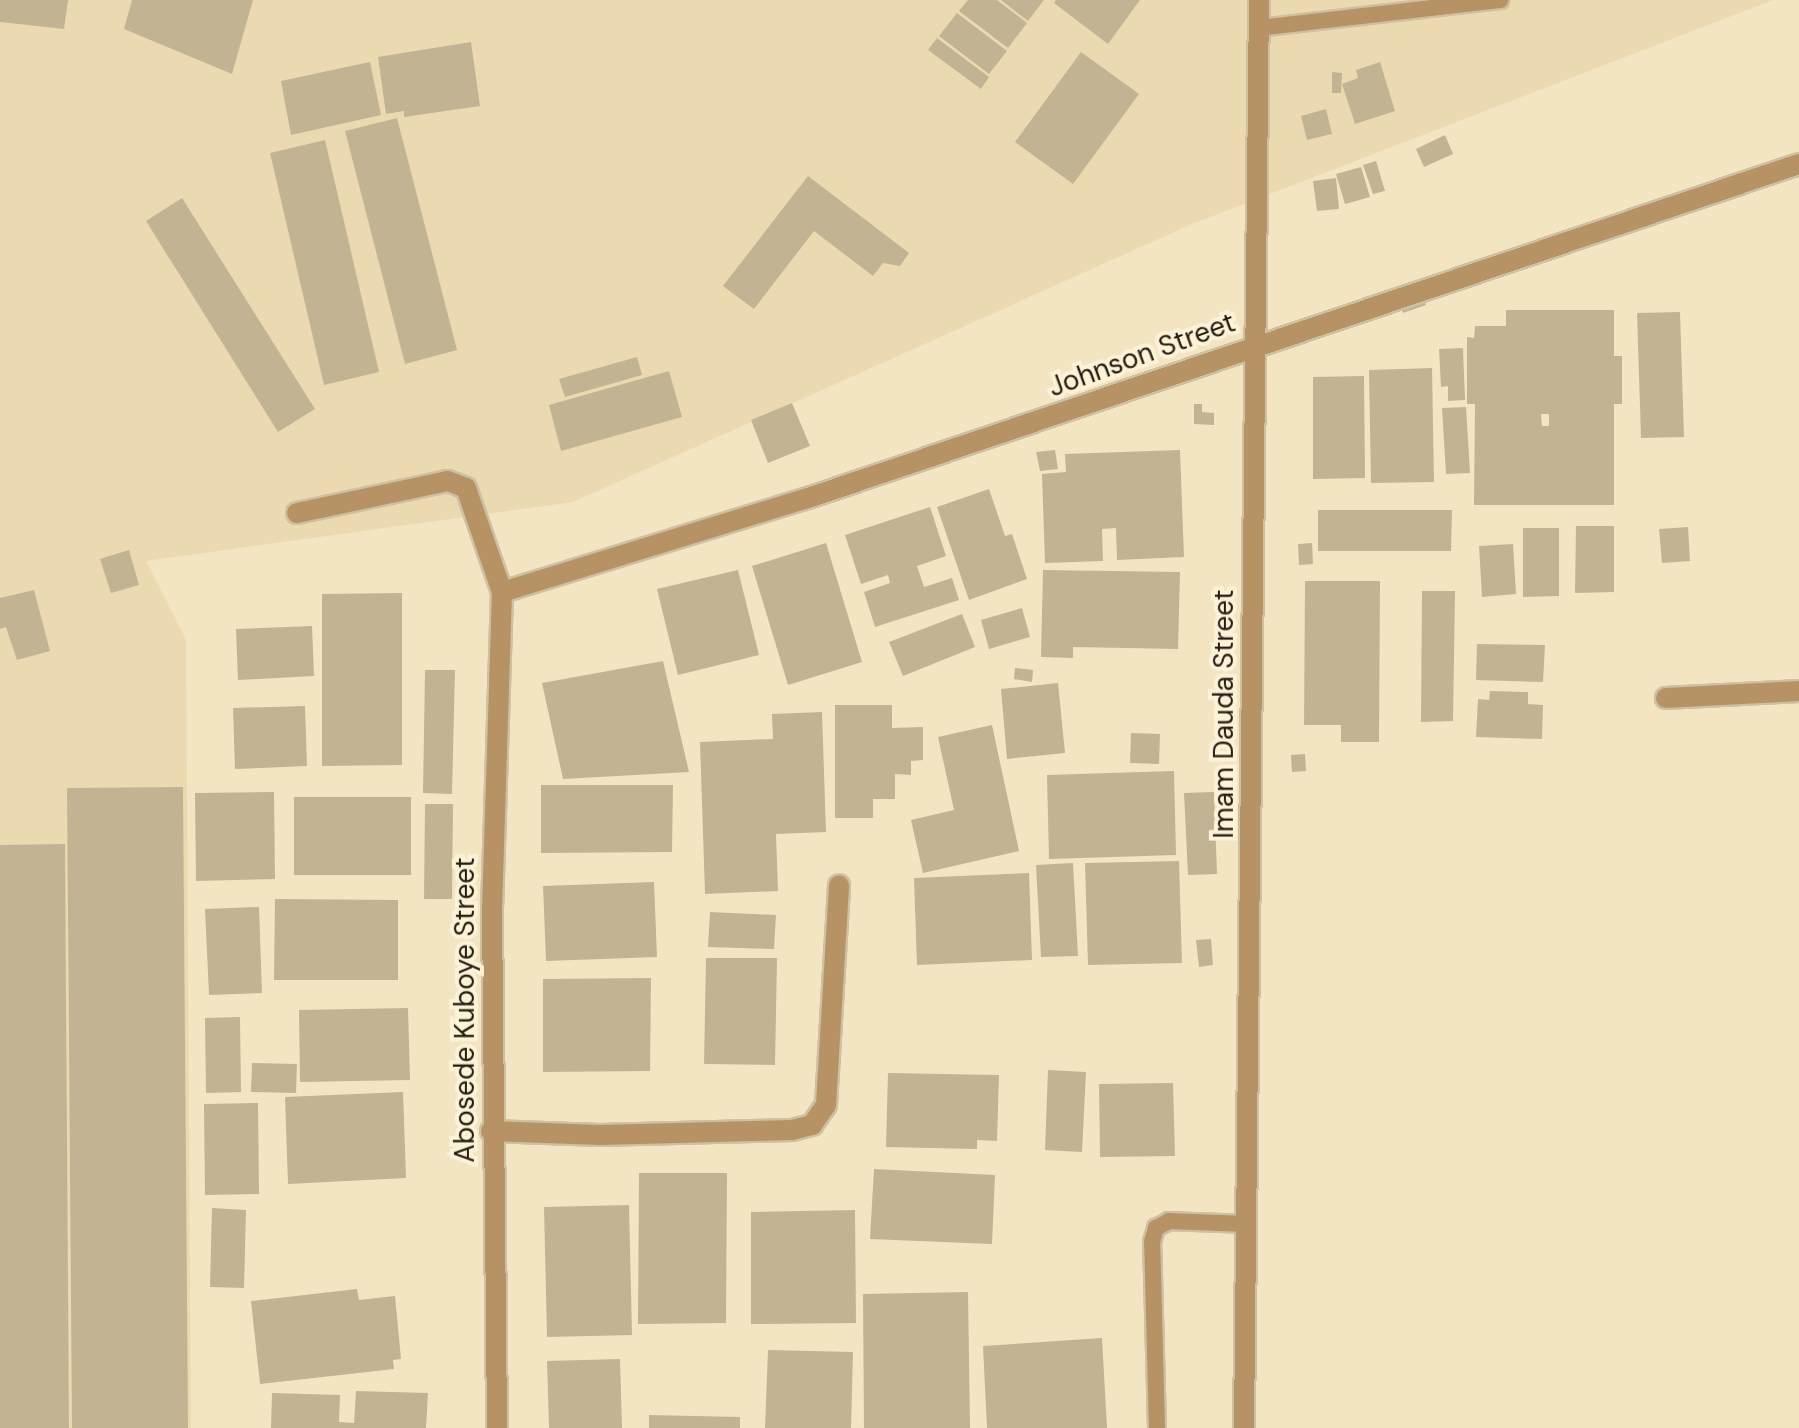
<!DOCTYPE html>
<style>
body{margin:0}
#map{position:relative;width:1799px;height:1428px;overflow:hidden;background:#f3e5c2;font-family:"DM Sans",sans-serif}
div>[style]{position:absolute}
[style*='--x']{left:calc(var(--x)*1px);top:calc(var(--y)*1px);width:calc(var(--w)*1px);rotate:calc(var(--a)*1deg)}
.built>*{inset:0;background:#ebdab0}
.building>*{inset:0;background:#c2b493}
.roads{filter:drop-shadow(2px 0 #cec1a2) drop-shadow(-2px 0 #cec1a2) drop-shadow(0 2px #cec1a2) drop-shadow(0 -2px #cec1a2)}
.lane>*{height:16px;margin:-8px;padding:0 8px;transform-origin:8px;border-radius:8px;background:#b69264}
.street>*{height:20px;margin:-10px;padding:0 10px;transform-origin:10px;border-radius:10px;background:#b69264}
span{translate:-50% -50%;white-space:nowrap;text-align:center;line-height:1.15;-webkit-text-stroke:8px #fef2d7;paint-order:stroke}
.street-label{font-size:28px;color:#231e11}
</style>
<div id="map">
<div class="built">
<div style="clip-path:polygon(0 0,1773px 0,1192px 224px,573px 502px,146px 561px,186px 640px,191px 1428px,0 1428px)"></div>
</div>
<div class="building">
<div style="clip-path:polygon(0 0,68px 0,64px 29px,0 22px)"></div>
<div style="clip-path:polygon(132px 0,253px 0,232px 74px,124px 29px)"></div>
<div style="clip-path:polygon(968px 0,997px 0,1027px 23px,1008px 48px,959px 11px)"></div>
<div style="clip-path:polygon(1001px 0,1044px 0,1028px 21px)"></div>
<div style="clip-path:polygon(1056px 0,1140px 0,1108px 44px,1054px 3px)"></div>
<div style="clip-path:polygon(957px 13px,1007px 51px,989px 74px,939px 36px)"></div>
<div style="clip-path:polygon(937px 38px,989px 77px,981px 89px,928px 50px)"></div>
<div style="clip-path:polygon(471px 42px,480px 106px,404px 117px,404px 111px,386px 114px,378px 57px)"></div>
<div style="clip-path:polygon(1081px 52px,1139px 94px,1073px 184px,1015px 142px)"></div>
<div style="clip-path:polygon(370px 62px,381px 115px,291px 135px,281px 81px)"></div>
<div style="clip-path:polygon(1380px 62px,1395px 111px,1355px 124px,1342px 84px,1358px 78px,1356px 70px)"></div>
<div style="clip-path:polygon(1332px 72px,1342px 73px,1341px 93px,1332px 93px)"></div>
<div style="clip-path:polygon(1326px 109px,1332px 134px,1307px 140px,1301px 116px)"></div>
<div style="clip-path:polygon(397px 118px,457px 350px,405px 364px,345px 131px)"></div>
<div style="clip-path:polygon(1445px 135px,1453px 154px,1424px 167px,1416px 149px)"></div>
<div style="clip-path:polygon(325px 140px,379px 372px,324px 385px,270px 153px)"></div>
<div style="clip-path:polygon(1376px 161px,1385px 191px,1373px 194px,1363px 165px)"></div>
<div style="clip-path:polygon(1361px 167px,1370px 197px,1345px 204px,1336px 174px)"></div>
<div style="clip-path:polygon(808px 176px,909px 253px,900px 266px,883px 263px,873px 276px,814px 231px,754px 309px,723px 286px)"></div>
<div style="clip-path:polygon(1336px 178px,1339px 209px,1317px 211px,1313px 181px)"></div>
<div style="clip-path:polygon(182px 198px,315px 409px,278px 432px,146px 221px)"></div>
<div style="clip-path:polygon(1422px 295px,1426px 305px,1403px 313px,1400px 303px)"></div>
<div style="clip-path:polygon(evenodd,1506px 310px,1614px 310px,1614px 356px,1622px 356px,1622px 404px,1614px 404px,1614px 505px,1474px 505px,1475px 404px,1467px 404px,1467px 337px,1474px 338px,1475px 326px,1506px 326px,1506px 310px,1541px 414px,1549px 414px,1549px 426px,1542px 426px,1541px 414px)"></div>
<div style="clip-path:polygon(1680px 312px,1684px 437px,1641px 438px,1637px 313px)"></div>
<div style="clip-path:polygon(1463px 348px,1465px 400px,1448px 401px,1448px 386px,1441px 387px,1439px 349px)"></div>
<div style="clip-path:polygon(637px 357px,642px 375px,565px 397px,559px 379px)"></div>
<div style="clip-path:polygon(1432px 368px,1434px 482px,1371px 483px,1369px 370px)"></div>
<div style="clip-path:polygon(669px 371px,682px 417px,561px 451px,549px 405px)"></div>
<div style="clip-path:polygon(1364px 376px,1365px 478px,1313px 479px,1313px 377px)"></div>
<div style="clip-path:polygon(792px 403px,810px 446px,768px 463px,751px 420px)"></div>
<div style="clip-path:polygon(1194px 404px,1202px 404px,1202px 412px,1214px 413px,1214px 425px,1194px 424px)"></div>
<div style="clip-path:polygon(1466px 407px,1470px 473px,1446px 474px,1442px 408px)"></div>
<div style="clip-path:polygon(1055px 450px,1058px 469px,1040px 471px,1036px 452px)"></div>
<div style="clip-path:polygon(1180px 450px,1184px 557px,1117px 560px,1116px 528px,1102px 529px,1103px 561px,1045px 563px,1042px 474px,1066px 472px,1065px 454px)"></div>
<div style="clip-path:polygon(989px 489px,1005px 536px,1012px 534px,1027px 579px,969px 600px,937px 507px)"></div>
<div style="clip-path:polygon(930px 507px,946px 556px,917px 566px,924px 587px,952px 578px,959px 600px,875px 627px,864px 592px,890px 583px,888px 575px,861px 584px,845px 535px)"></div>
<div style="clip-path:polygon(1318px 510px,1452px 510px,1451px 551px,1318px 551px)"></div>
<div style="clip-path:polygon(1576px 526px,1614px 526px,1614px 592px,1575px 593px)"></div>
<div style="clip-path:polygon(1688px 527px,1690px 561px,1662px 563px,1659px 529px)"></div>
<div style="clip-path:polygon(1523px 528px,1559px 528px,1559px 596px,1523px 597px)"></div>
<div style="clip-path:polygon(826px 543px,862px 662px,788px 685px,752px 566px)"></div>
<div style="clip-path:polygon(1312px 543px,1313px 564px,1299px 565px,1298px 544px)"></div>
<div style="clip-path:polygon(1513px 544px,1516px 594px,1482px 597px,1479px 546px)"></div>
<div style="clip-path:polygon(129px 550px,139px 585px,111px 593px,100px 559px)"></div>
<div style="clip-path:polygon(738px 570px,759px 655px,678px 675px,657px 589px)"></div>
<div style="clip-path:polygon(1043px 570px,1180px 572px,1178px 649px,1073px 647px,1073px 658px,1041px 657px)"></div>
<div style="clip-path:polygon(1305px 581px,1380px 581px,1379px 742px,1341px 742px,1341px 725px,1304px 725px)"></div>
<div style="clip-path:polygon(34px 590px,50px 651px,17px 660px,6px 627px,0 629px,0 598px)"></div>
<div style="clip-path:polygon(1422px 591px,1455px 591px,1453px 721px,1421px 722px)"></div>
<div style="clip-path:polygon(402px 593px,402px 765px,322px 766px,322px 594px)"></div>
<div style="clip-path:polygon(1022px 608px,1030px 637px,989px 649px,981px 620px)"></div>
<div style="clip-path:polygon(962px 614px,975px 647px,903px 676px,889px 642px)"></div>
<div style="clip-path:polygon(312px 626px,314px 676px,238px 680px,236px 629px)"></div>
<div style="clip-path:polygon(1477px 644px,1545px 645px,1543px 682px,1476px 680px)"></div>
<div style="clip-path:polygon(663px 661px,689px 772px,563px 779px,542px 683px)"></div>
<div style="clip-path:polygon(1015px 668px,1033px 670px,1032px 682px,1014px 679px)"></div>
<div style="clip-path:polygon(425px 670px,455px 670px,452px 794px,423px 793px)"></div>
<div style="clip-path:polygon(1058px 683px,1065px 753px,1007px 759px,1001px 689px)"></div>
<div style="clip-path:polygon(1490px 691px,1528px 692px,1528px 704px,1543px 705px,1542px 739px,1476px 737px,1478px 699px,1489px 700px)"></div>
<div style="clip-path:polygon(835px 705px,892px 705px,892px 728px,923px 727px,923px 760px,911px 761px,911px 775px,895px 774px,895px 799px,873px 799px,873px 818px,835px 818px)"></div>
<div style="clip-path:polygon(305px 706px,307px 766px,235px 769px,233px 708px)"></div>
<div style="clip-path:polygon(822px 712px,826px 832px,776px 834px,778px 891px,705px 894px,700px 742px,773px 739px,772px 714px)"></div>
<div style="clip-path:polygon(992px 725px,1019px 851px,923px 873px,911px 820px,954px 810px,938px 737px)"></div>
<div style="clip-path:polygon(1131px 733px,1160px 734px,1159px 764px,1130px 763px)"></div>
<div style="clip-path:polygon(1305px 754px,1306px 771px,1292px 772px,1291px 755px)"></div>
<div style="clip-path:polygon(1174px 771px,1176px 855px,1049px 859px,1047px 775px)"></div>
<div style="clip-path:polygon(541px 785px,673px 785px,672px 852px,541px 853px)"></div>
<div style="clip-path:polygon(183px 787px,188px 1428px,72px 1428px,67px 788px)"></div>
<div style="clip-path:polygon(274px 792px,275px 879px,196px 881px,195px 793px)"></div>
<div style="clip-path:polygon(1214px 792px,1217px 874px,1188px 875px,1184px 793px)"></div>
<div style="clip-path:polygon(294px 797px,411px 797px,411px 875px,294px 875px)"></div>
<div style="clip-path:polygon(425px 804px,453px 804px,452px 899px,424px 899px)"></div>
<div style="clip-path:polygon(65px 844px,69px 1428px,0 1428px,0 845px)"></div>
<div style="clip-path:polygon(1179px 861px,1182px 963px,1088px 965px,1085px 863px)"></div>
<div style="clip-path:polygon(1073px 863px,1078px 956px,1041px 957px,1036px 865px)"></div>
<div style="clip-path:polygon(1029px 873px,1032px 960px,917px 965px,914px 878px)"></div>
<div style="clip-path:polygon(654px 882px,657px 957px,546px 961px,543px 886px)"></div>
<div style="clip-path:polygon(275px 899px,398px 900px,398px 980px,274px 980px)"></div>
<div style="clip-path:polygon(259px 907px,262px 993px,209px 995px,205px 909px)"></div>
<div style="clip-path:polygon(710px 912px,776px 915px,774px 949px,708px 947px)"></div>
<div style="clip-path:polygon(1211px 939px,1213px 965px,1199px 967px,1196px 940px)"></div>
<div style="clip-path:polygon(706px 958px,777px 958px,775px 1065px,704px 1064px)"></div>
<div style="clip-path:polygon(651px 978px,650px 1071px,543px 1072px,543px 979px)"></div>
<div style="clip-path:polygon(408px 1008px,410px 1080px,300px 1082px,299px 1010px)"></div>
<div style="clip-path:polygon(240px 1017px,241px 1092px,206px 1093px,205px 1018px)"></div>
<div style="clip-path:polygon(252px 1063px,297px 1064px,296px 1093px,251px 1092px)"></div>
<div style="clip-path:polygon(1048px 1070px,1086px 1072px,1082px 1152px,1045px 1150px)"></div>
<div style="clip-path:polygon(888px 1073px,999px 1075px,997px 1141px,977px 1140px,977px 1149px,886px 1147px)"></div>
<div style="clip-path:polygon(1173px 1083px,1175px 1156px,1100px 1157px,1099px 1084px)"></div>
<div style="clip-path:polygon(403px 1092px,406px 1178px,288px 1184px,285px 1097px)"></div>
<div style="clip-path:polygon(258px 1103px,259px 1194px,205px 1195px,204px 1104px)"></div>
<div style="clip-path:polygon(874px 1169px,995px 1175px,992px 1244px,870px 1239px)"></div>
<div style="clip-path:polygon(639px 1173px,727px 1173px,726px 1323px,638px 1324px)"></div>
<div style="clip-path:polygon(629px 1205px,632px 1335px,547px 1337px,544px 1207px)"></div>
<div style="clip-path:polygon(212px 1208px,246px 1210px,244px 1288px,210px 1287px)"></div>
<div style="clip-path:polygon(855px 1210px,856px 1323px,751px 1324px,751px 1212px)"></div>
<div style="clip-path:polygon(357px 1289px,359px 1300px,395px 1296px,401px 1359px,393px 1360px,394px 1369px,260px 1384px,251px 1301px)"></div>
<div style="clip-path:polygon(968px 1292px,970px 1428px,864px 1428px,863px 1294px)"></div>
<div style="clip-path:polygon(1102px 1338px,1107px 1428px,987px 1428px,983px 1346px)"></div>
<div style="clip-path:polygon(768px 1350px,853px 1352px,851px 1428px,765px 1428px)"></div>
<div style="clip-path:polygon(620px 1359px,622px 1428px,549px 1428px,547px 1361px)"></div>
<div style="clip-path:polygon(356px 1391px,428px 1393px,426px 1428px,271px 1428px,272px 1393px,340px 1395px,339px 1422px,354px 1423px)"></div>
<div style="clip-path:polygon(649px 1415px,740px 1417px,740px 1428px,649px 1428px)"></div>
</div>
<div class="roads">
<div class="lane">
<div style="--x:1259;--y:28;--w:243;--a:-6.6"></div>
<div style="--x:1157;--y:1428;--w:186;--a:-91.5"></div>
<div style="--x:1152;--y:1242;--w:15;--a:-74"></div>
<div style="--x:1156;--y:1228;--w:15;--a:-28"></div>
<div style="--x:1169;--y:1221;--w:77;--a:2.2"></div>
</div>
<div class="street">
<div style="--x:297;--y:513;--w:154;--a:-12"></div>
<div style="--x:448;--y:481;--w:19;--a:21"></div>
<div style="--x:466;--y:488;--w:110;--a:70.9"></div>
<div style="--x:502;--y:592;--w:314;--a:91.8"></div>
<div style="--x:492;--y:906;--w:522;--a:89.45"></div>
<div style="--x:502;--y:592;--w:320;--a:-17.1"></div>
<div style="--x:808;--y:498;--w:1046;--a:-18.63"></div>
<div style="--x:1666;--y:698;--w:133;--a:-3"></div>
<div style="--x:491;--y:1131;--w:109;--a:2.1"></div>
<div style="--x:600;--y:1135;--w:192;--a:-1.5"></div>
<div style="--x:792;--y:1130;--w:21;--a:-14"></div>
<div style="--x:812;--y:1125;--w:24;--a:-55"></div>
<div style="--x:826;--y:1105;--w:220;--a:-86.6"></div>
<div style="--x:1244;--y:1428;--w:1428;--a:-89.4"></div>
</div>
</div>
<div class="street-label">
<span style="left:1142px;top:355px;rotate:-20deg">Johnson Street</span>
<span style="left:1224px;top:714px;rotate:-90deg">Imam Dauda Street</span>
<span style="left:465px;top:1010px;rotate:-90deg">Abosede Kuboye Street</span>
</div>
</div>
